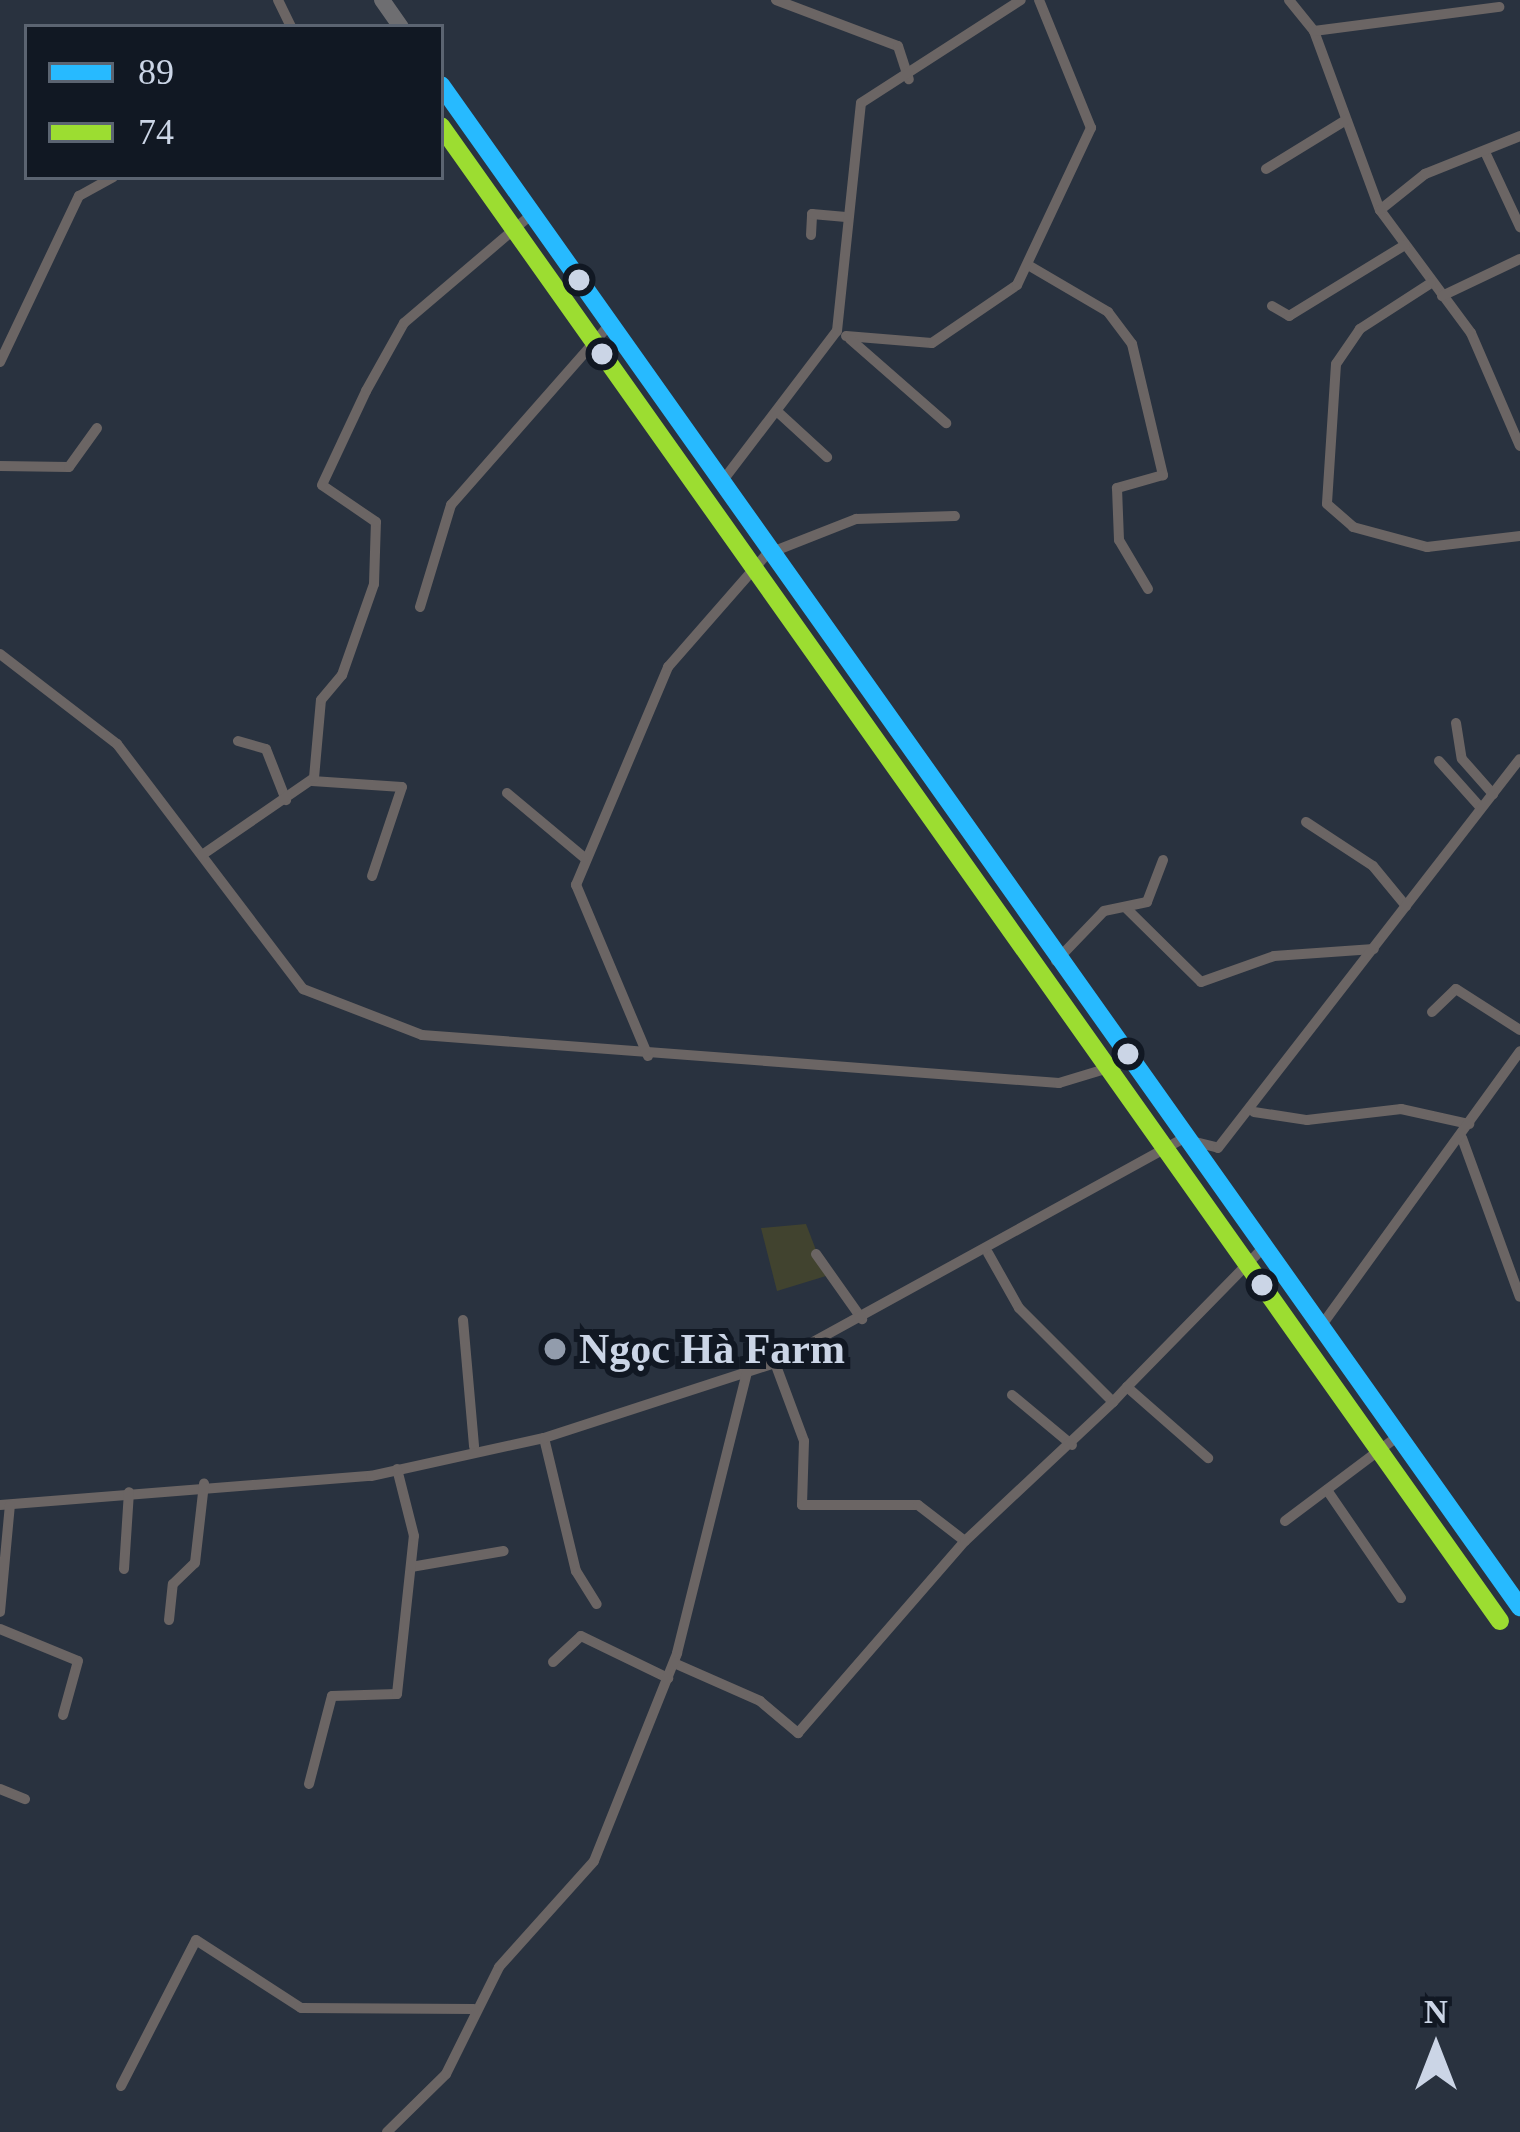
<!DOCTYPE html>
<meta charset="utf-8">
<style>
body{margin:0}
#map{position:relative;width:1520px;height:2132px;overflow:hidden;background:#29323f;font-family:"Times New Roman",serif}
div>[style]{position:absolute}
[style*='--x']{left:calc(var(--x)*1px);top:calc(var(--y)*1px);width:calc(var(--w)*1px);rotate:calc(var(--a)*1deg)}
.green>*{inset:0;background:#41432f}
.minor>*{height:10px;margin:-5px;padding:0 5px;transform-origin:5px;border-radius:5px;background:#6b6564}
.highway>*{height:16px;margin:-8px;padding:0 8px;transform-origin:8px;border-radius:8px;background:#6e6e71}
.bus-1>*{height:18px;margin:-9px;padding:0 9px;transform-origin:9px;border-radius:9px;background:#27baff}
.bus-2>*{height:18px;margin:-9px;padding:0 9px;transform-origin:9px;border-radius:9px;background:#9cdd31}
.dots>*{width:33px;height:33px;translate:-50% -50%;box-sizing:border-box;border:6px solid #111823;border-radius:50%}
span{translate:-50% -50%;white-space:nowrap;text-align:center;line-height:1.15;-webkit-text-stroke:12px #111823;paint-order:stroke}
.poi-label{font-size:42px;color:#cbd5e6;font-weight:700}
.left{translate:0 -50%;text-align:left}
.legend{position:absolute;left:24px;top:24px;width:420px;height:156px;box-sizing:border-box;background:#111823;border:3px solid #5b6471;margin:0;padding:15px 21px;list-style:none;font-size:36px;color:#cbd5e6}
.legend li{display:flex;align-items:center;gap:24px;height:60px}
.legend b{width:60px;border:3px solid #5b6471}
.north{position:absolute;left:1376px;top:1988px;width:120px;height:120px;-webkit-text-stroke:9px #111823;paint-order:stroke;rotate:0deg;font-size:33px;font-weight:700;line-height:48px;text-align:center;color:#cbd5e6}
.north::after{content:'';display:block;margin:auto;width:42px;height:54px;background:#cbd5e6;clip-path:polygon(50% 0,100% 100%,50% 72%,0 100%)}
</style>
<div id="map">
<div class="green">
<div style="clip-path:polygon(806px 1224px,826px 1276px,777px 1291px,761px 1228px)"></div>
</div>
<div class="minor">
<div style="--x:278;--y:0;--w:30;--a:64"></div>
<div style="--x:776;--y:0;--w:130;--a:20.7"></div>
<div style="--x:898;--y:46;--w:35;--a:72"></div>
<div style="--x:1289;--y:0;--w:40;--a:51"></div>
<div style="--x:1314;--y:31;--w:191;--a:69.8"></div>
<div style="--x:1380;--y:210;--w:153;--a:53.5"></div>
<div style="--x:1471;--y:333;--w:123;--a:66.6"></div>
<div style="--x:1314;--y:31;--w:187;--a:-7.4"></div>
<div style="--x:1486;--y:154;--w:81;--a:65"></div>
<div style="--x:1266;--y:169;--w:94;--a:-31.5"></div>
<div style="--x:1380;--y:210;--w:58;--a:-38.7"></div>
<div style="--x:1425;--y:174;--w:102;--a:-21.8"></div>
<div style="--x:811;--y:235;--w:21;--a:-87"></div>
<div style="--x:812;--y:214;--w:34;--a:5"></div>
<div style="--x:1028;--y:265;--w:93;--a:30.4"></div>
<div style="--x:1108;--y:312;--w:40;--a:53"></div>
<div style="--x:1132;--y:344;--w:135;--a:76.7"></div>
<div style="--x:1163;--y:475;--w:48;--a:164.2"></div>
<div style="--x:1117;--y:488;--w:52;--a:87.8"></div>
<div style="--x:1119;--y:540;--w:57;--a:59.4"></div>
<div style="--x:1431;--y:283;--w:85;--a:147.1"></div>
<div style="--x:1360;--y:329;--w:42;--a:124.4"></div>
<div style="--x:1336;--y:364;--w:140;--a:93.7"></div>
<div style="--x:1327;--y:504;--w:35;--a:41"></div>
<div style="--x:1353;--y:527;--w:77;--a:15.1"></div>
<div style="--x:1427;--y:547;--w:94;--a:-6.7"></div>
<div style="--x:1442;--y:296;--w:86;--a:-25.4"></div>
<div style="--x:1272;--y:306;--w:20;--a:30"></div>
<div style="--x:1289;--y:316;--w:136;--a:-31.5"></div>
<div style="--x:846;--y:336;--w:86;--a:4.7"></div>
<div style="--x:932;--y:343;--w:103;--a:-34.3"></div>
<div style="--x:1017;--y:285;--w:174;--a:-64.8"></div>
<div style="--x:1091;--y:128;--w:138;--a:-112.1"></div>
<div style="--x:850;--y:339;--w:128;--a:41.2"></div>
<div style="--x:0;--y:362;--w:184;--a:-64.6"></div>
<div style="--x:79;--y:196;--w:39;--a:-29"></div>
<div style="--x:780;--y:414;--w:64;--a:42.5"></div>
<div style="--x:0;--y:466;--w:69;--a:0.8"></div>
<div style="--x:69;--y:467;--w:48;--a:-54.3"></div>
<div style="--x:721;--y:483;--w:191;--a:-52.7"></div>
<div style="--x:837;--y:331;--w:229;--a:-84"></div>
<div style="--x:861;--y:103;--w:190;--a:-32.8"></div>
<div style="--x:420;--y:607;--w:107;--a:-73.1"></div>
<div style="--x:451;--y:505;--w:238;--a:-48.7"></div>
<div style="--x:0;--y:654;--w:148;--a:37.6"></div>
<div style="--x:117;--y:744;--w:308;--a:52.8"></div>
<div style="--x:303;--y:989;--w:128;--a:21.1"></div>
<div style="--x:422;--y:1035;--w:639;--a:4.31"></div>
<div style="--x:1059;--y:1083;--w:69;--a:-16.9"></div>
<div style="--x:1456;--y:723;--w:36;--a:81"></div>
<div style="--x:1462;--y:759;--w:47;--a:48.5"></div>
<div style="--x:238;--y:741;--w:29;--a:16"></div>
<div style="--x:266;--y:749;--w:55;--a:68.6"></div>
<div style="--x:1439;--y:761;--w:63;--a:48.2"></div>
<div style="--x:312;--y:781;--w:90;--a:3.8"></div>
<div style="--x:402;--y:787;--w:94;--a:108.6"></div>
<div style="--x:507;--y:793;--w:103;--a:39.9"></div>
<div style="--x:1306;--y:822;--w:80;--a:33.3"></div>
<div style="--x:1373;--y:866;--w:52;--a:50.5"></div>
<div style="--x:202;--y:855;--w:136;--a:-34.5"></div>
<div style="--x:314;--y:778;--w:78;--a:-84.9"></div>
<div style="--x:321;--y:700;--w:33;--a:-50"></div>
<div style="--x:342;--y:675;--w:96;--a:-70.6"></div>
<div style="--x:374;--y:584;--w:62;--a:-88.2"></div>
<div style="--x:376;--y:522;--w:65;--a:-145.6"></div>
<div style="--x:322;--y:485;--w:104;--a:-64.9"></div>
<div style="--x:366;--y:391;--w:78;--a:-60.8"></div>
<div style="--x:404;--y:323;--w:167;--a:-40.4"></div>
<div style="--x:1127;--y:909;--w:104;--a:44.6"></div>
<div style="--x:1201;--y:982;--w:77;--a:-19.6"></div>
<div style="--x:1274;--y:956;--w:100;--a:-4"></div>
<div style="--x:1056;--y:961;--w:69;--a:-46.2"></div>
<div style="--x:1104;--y:911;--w:44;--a:-11.8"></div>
<div style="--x:1147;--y:902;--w:45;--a:-69.1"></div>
<div style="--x:1432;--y:1012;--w:33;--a:-44"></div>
<div style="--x:1456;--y:989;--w:76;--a:32.6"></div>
<div style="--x:648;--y:1056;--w:186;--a:-112.8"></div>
<div style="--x:576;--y:885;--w:237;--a:-67.1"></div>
<div style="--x:668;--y:667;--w:150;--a:-48.8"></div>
<div style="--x:767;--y:554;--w:96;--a:-21.5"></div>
<div style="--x:856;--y:519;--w:99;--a:-1.7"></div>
<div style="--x:1254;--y:1112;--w:54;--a:8.6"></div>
<div style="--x:1307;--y:1120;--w:95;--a:-6.7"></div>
<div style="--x:1401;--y:1109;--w:70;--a:12.4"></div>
<div style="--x:1462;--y:1138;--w:169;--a:70"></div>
<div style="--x:988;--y:1253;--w:63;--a:60.6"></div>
<div style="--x:1019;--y:1308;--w:133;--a:45"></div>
<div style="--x:1113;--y:1402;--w:21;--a:-47"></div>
<div style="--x:1127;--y:1387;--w:108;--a:41.2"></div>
<div style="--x:816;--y:1254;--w:80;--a:54.7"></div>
<div style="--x:463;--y:1320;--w:127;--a:85"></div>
<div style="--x:1319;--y:1329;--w:343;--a:-54.1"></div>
<div style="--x:775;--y:1363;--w:83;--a:69.6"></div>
<div style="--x:804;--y:1441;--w:64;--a:91.8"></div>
<div style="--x:802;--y:1505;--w:116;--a:0"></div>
<div style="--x:918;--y:1505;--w:59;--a:37.5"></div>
<div style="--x:1127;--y:1387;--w:192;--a:-45.6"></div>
<div style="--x:1012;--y:1395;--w:78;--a:39.8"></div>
<div style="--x:544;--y:1438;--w:137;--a:76.5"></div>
<div style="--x:576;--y:1571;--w:39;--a:58"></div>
<div style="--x:1327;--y:1490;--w:131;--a:55.6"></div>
<div style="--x:0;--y:1505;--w:372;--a:-4.5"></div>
<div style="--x:371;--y:1476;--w:177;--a:-12.4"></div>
<div style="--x:544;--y:1438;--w:243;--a:-18"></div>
<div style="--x:775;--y:1363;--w:465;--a:-28.8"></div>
<div style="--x:1183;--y:1139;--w:36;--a:14"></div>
<div style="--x:1218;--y:1148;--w:492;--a:-52.2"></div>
<div style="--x:1285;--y:1521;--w:140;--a:-36.9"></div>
<div style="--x:411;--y:1567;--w:94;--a:-9.8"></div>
<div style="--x:124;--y:1569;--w:77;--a:-86.3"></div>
<div style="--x:0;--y:1612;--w:107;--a:-84.7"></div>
<div style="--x:169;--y:1620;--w:36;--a:-84"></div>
<div style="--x:173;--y:1584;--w:30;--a:-44"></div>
<div style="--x:195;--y:1563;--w:80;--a:-83.5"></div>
<div style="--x:0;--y:1629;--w:84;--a:22.3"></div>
<div style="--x:78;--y:1661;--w:56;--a:105.5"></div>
<div style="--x:553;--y:1662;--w:38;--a:-43"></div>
<div style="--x:581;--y:1636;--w:97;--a:25.8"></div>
<div style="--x:674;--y:1663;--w:94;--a:23.8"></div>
<div style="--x:760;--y:1701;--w:50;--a:40.1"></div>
<div style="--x:798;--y:1733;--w:254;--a:-49"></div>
<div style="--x:965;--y:1541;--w:203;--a:-43.2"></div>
<div style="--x:309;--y:1784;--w:91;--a:-75.4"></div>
<div style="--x:332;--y:1696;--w:65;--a:-1.8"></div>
<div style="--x:397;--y:1694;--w:159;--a:-83.9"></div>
<div style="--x:414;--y:1536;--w:69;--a:-104.2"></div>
<div style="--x:0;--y:1789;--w:27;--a:22"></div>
<div style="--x:121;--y:2086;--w:164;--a:-62.8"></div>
<div style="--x:196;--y:1940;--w:125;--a:32.9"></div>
<div style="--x:301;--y:2008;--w:173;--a:0.3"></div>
<div style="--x:387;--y:2132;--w:83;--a:-44.5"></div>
<div style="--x:446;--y:2074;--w:119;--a:-63.6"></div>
<div style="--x:499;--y:1967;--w:142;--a:-48.1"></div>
<div style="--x:594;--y:1861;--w:224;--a:-68.2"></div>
<div style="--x:677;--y:1653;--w:290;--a:-76"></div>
</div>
<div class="highway">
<div style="--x:382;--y:0;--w:33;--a:55"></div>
<div style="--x:441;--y:85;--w:1866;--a:54.67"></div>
</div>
<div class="bus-1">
<div style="--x:441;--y:85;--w:1866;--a:54.67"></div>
</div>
<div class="bus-2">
<div style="--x:441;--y:126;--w:1832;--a:54.69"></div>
</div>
<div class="dots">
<div style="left:579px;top:280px;background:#cbd5e6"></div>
<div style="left:602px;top:354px;background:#cbd5e6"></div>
<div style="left:1128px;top:1054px;background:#cbd5e6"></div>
<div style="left:1262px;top:1285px;background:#cbd5e6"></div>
<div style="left:555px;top:1349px;background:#929cac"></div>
</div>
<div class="poi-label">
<span class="left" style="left:579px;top:1349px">Ngọc Hà Farm</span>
</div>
<ul class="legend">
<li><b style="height:15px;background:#27baff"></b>89</li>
<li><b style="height:15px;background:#9cdd31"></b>74</li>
</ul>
<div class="north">N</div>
</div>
